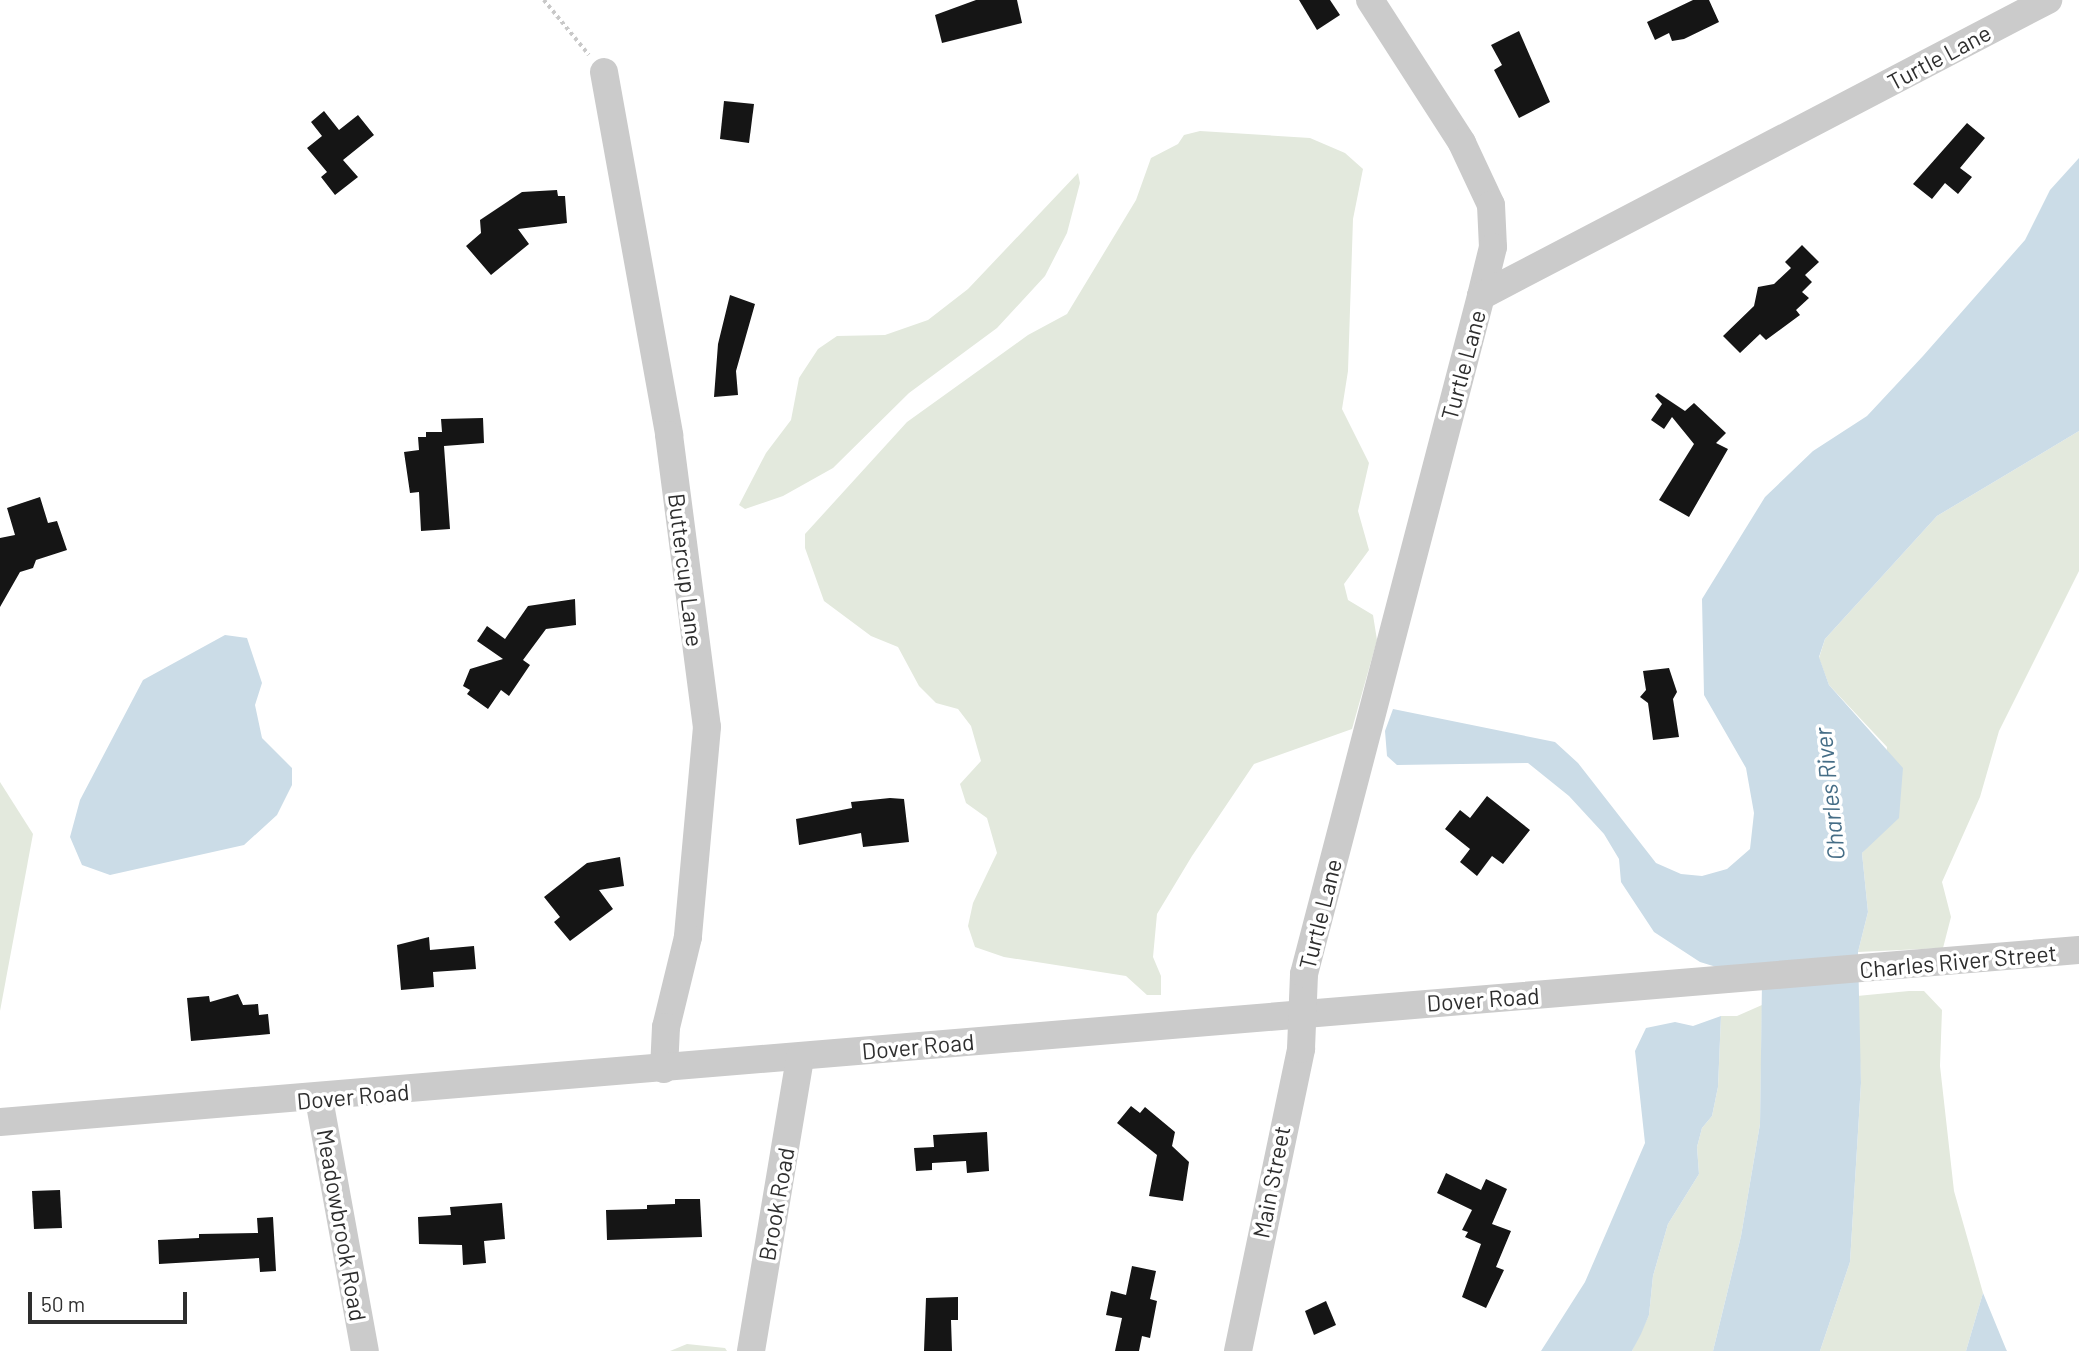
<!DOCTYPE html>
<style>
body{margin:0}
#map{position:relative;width:2079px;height:1351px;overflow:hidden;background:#fff;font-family:Barlow,sans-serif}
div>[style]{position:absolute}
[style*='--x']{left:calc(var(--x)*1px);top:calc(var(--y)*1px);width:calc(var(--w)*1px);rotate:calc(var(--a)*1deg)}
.green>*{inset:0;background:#e3e9dd}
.water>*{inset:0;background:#cbdce7}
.building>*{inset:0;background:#151515}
.path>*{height:3.5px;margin-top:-1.75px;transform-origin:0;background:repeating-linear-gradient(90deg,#c8c8c8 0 3.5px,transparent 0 7px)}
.minor>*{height:28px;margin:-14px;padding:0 14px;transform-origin:14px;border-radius:14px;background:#cbcbcb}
span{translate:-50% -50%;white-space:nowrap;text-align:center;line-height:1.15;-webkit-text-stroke:7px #fff;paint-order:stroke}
.street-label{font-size:23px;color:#2e2e2e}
.water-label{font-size:24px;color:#456d86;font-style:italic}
.scale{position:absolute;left:28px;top:1292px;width:159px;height:32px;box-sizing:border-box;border:4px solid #2e2e2e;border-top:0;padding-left:9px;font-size:21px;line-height:24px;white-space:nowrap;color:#2e2e2e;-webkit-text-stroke:5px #fff;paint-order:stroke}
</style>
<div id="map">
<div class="green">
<div style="clip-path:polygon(1200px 131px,1310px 138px,1345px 153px,1363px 169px,1353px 219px,1348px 371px,1342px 409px,1369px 463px,1358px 511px,1369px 550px,1344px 584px,1348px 600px,1373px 615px,1377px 640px,1352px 729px,1254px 764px,1192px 856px,1157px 914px,1153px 957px,1161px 976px,1161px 995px,1147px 995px,1126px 976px,1004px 957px,975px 947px,968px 926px,973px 903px,997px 853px,987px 818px,966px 803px,960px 784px,981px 761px,971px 726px,958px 709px,936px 703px,919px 686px,898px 647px,871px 636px,824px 601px,805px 548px,805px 534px,907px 422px,1028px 335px,1067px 314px,1136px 200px,1151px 158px,1178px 144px,1184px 135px)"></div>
<div style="clip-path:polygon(1078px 173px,1080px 183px,1067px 233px,1045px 276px,997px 328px,909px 393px,833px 468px,783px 496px,745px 509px,739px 505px,766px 453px,791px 420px,799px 378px,818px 349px,837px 336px,885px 335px,928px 320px,968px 289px)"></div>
<div style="clip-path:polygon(2079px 431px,2079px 571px,1999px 731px,1980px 797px,1942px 882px,1951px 917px,1943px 948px,1858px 952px,1868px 912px,1862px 853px,1878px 835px,1887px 747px,1829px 685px,1819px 658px,1825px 639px,1937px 516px)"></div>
<div style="clip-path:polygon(0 782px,33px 834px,0 1011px)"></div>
<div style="clip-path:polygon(1909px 991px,1924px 991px,1942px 1010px,1940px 1066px,1954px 1191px,1983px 1293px,1966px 1351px,1820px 1351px,1850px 1262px,1861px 1083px,1857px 996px)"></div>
<div style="clip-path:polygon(1762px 1005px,1760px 1124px,1741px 1236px,1713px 1351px,1632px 1351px,1649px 1315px,1653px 1276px,1668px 1224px,1699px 1174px,1697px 1147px,1702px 1128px,1712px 1116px,1718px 1087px,1721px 1016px,1737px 1016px)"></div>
<div style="clip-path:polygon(687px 1344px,725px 1348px,727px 1351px,670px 1351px)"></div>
</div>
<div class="water">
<div style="clip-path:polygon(2079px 158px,2079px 431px,1937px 516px,1825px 639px,1819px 657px,1829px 685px,1903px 768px,1899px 818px,1862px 853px,1868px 912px,1858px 952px,1861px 1083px,1850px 1262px,1820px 1351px,1713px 1351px,1741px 1236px,1760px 1124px,1762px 981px,1700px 962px,1654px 932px,1621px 882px,1619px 859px,1604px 834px,1569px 796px,1528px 763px,1397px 765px,1387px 756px,1385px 731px,1393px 709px,1555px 742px,1578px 763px,1656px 863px,1681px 874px,1702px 876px,1727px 869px,1750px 849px,1754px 813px,1746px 768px,1704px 695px,1702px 599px,1765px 497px,1813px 451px,1867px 416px,1923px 356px,2025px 240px,2050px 190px)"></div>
<div style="clip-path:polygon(225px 635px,247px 638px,262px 683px,255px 705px,262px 738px,292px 768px,292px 785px,277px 815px,244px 845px,110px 875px,82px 865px,70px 837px,80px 800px,143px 680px)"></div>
<div style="clip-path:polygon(1721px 1016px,1718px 1087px,1712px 1116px,1702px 1128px,1697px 1147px,1699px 1174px,1668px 1224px,1653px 1276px,1649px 1315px,1641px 1334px,1632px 1351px,1541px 1351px,1585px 1282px,1645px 1143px,1635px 1051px,1646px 1028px,1675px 1022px,1693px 1026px)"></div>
<div style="clip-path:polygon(1983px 1293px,2006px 1349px,2007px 1351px,1966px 1351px)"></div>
</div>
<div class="building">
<div style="clip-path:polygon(976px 0,1017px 0,1022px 23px,942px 43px,935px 15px)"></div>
<div style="clip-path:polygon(1299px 0,1330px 0,1340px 15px,1317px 30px)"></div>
<div style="clip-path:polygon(1693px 0,1709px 0,1719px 22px,1684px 39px,1672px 41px,1669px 33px,1655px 40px,1647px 22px)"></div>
<div style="clip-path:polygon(1519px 31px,1550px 102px,1519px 118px,1494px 70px,1502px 65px,1491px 45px)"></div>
<div style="clip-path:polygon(724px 101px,754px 104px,749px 143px,720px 139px)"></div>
<div style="clip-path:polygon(324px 111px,339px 130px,358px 115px,374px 135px,343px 160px,358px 177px,335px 195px,321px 177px,327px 172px,307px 148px,322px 136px,311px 122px)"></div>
<div style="clip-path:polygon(1967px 123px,1985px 138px,1960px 168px,1972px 177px,1958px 194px,1945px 183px,1932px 199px,1913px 184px)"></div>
<div style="clip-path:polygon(557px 190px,558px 196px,565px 196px,567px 223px,518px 229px,529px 244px,491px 275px,466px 246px,481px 233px,480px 220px,522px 192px)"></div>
<div style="clip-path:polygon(1802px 245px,1819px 262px,1805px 275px,1812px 282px,1802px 292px,1809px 298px,1796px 310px,1800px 315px,1766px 340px,1760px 334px,1740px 353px,1723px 336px,1754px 306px,1758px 287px,1774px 284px,1791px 268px,1785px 262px)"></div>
<div style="clip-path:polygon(730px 295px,755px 304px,736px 371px,738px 395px,714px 397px,718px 344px)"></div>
<div style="clip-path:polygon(1658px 393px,1685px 411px,1694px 403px,1726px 433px,1716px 443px,1728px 449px,1689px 517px,1659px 500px,1694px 444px,1672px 417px,1664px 429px,1651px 420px,1662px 404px,1655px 396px)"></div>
<div style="clip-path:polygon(483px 418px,484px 443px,444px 446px,450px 529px,421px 531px,419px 492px,410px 493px,404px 452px,419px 450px,418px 437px,426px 437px,426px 432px,442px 432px,441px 419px)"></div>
<div style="clip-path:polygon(40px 497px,48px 523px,57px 521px,67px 550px,36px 560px,33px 568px,20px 572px,0 607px,0 538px,15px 535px,7px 508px)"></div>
<div style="clip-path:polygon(575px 599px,576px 625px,546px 629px,523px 660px,530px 665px,509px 696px,501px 690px,488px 709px,467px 694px,470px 690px,463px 686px,470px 669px,503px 659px,477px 641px,487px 626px,505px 639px,528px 606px)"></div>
<div style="clip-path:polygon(1669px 668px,1677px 692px,1673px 699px,1679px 737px,1653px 740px,1648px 703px,1640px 697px,1646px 690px,1643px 671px)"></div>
<div style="clip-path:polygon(1487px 796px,1530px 830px,1503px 864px,1492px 856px,1477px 876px,1460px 862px,1470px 849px,1445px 829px,1460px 810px,1470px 818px)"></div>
<div style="clip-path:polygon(890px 798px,904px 799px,909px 842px,863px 847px,861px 833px,799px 845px,796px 819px,852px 808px,851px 802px)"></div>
<div style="clip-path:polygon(620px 857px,624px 886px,599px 890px,613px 909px,570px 941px,554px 922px,560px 917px,544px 897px,587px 863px)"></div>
<div style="clip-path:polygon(429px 937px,430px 950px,474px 946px,476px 969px,433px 972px,434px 987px,401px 990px,397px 945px)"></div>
<div style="clip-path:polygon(238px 994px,243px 1005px,258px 1004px,259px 1015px,268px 1014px,270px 1034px,191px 1041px,187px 998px,209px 996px,210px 1002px)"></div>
<div style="clip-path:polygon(1131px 1106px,1140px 1113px,1145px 1107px,1175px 1132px,1172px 1146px,1189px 1162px,1183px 1201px,1149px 1196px,1157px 1155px,1117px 1123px)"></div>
<div style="clip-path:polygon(987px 1132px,989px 1171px,967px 1173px,966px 1161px,932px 1163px,932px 1170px,916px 1171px,914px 1148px,934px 1147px,933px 1135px)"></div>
<div style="clip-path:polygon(1446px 1173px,1481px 1190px,1486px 1179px,1507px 1189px,1492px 1224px,1511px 1231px,1496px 1267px,1504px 1270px,1486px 1308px,1462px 1297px,1481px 1244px,1465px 1237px,1468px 1232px,1462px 1230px,1472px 1210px,1437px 1193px)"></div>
<div style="clip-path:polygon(60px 1190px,62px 1228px,34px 1229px,32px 1191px)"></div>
<div style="clip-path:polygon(675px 1199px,700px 1199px,702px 1237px,607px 1240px,606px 1210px,647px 1209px,647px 1205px,675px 1204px)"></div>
<div style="clip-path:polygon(502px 1203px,505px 1239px,484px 1241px,486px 1263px,463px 1265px,462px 1245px,419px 1244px,418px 1217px,451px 1215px,450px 1207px)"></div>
<div style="clip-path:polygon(273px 1217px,276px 1271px,260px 1272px,259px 1258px,159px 1264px,158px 1240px,199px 1238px,199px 1234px,258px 1233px,257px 1218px)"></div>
<div style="clip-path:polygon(1132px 1266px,1156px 1271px,1150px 1299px,1157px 1301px,1150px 1338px,1142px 1336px,1139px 1351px,1115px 1351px,1122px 1318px,1106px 1315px,1111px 1291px,1126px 1295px)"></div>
<div style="clip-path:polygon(958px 1297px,958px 1320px,951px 1320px,952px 1351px,924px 1351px,926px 1298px)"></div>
<div style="clip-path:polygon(1326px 1301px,1336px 1325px,1314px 1335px,1305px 1311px)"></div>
</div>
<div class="path">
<div style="--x:544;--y:0;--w:71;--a:50.7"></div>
</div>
<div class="minor">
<div style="--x:1370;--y:0;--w:170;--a:57.2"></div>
<div style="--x:1462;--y:143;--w:68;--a:64.9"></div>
<div style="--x:1491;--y:205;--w:42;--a:87.3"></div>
<div style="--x:1493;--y:247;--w:50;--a:103.8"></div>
<div style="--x:604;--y:72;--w:369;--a:79.8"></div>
<div style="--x:669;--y:435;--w:294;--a:82.6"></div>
<div style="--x:707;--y:727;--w:211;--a:95.2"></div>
<div style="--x:688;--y:937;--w:93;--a:103.7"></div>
<div style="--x:666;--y:1027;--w:42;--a:92.7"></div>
<div style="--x:319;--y:1099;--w:256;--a:79.7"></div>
<div style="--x:0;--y:1122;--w:2086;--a:-4.73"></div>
<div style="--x:751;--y:1351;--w:297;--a:-80.5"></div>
<div style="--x:1238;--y:1351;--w:309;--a:-78.2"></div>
<div style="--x:1301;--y:1049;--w:75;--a:-87.7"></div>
<div style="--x:1304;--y:974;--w:701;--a:-75.37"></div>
<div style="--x:1481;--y:296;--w:640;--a:-27.57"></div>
</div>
<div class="street-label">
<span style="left:1939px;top:57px;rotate:-28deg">Turtle Lane</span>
<span style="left:1463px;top:365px;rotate:-75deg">Turtle Lane</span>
<span style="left:686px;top:570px;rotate:83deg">Buttercup Lane</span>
<span style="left:1320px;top:914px;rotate:-76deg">Turtle Lane</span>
<span style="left:1958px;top:961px;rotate:-5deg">Charles River Street</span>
<span style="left:1483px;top:999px;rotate:-4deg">Dover Road</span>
<span style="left:918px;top:1046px;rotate:-5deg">Dover Road</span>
<span style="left:353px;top:1096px;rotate:-5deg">Dover Road</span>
<span style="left:1271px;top:1182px;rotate:-79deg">Main Street</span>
<span style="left:776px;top:1204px;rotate:-80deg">Brook Road</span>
<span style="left:342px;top:1225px;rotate:80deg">Meadowbrook Road</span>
</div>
<div class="water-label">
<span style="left:1829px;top:794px;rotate:-96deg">Charles River</span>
</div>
<div class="scale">50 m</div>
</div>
